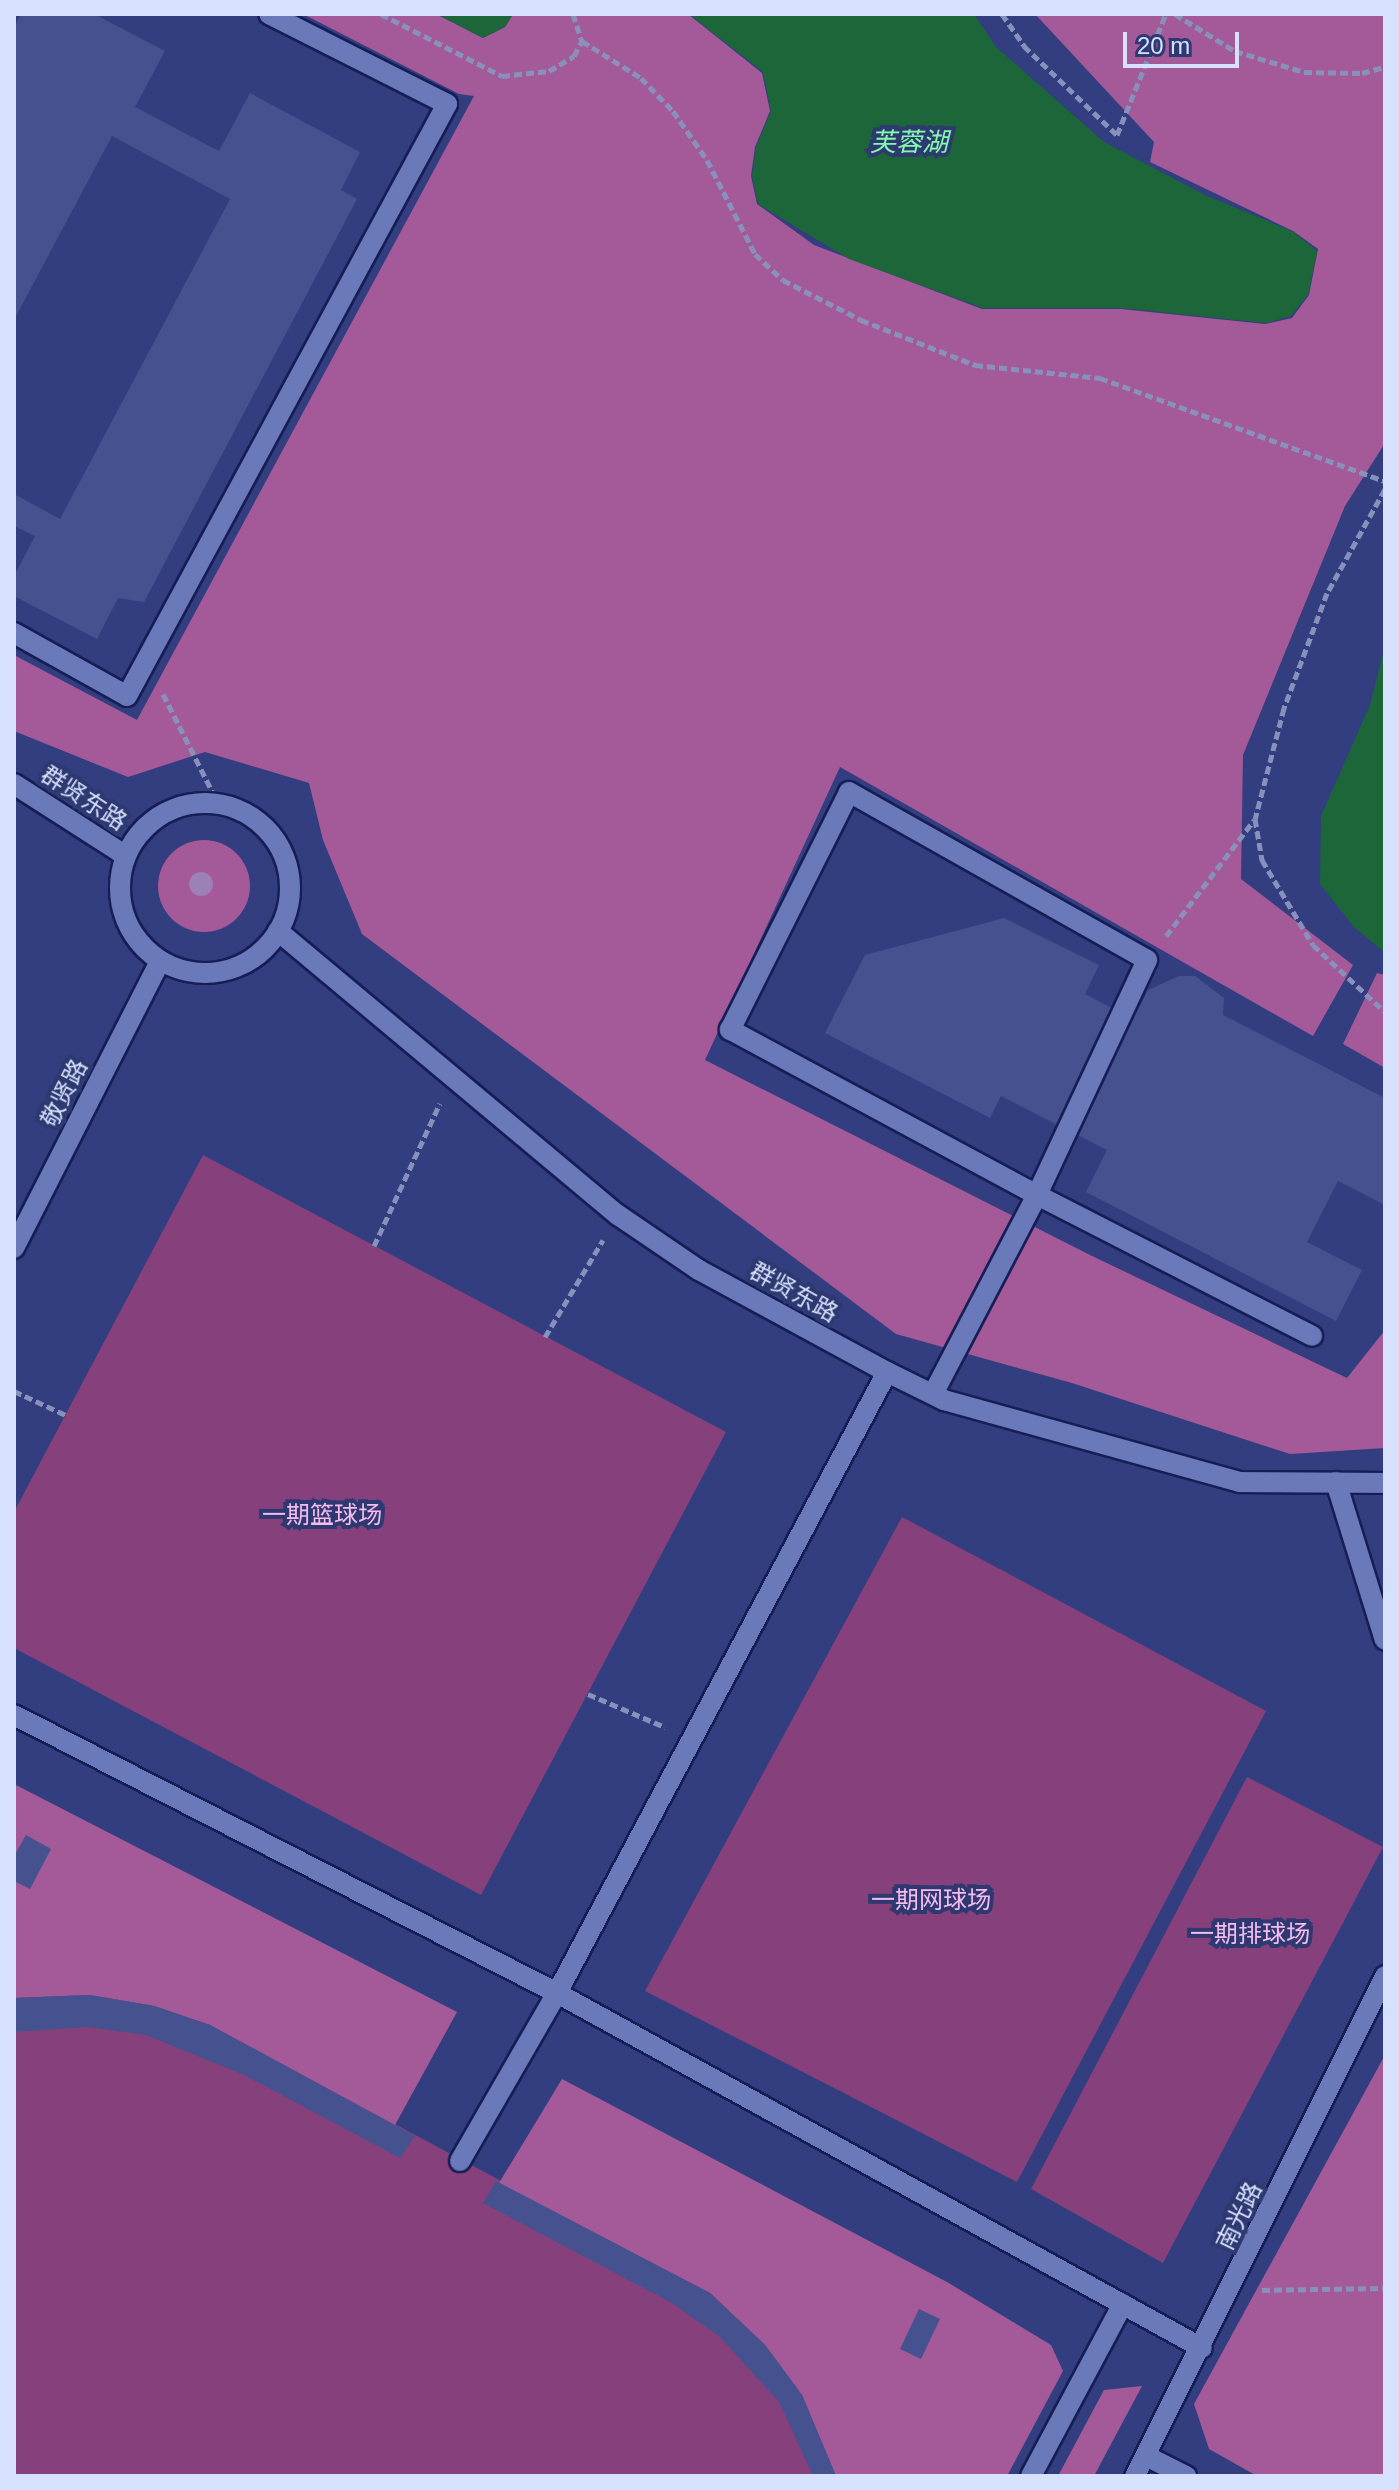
<!DOCTYPE html>
<meta charset="utf-8">
<style>
body{margin:0}
#map{position:relative;width:1399px;height:2490px;overflow:hidden;background:#2e3972;font-family:Arial,"Noto Sans SC",sans-serif}
div>[style]{position:absolute}
[style*='--x']{left:calc(var(--x)*1px);top:calc(var(--y)*1px);width:calc(var(--w)*1px);rotate:calc(var(--a)*1deg)}
.built>*{inset:0;background:#323e7f}
.green>*{inset:0;background:#86407c}
.forest>*{inset:0;background:#a45a99}
.round{border-radius:50%}
.water>*{inset:0;background:#1d6639}
.building>*{inset:0;background:#45528f}
.path>*{height:5px;margin-top:-2.5px;transform-origin:0;background:repeating-linear-gradient(90deg,#8891bb 0 8px,transparent 0 12px)}
.roads{filter:drop-shadow(2px 0 #171d55) drop-shadow(-2px 0 #171d55) drop-shadow(0 2px #171d55) drop-shadow(0 -2px #171d55)}
.minor>*{height:20px;margin:-10px;padding:0 10px;transform-origin:10px;border-radius:10px;background:#6979b9}
.minor>.ring{margin:-10px;padding:0;box-sizing:content-box;background:none;border:20px solid #6979b9;border-radius:50%}
.trees>*{width:24px;height:24px;margin:-12px;border-radius:50%;background:#9d80b5}
span{translate:-50% -50%;white-space:nowrap;text-align:center;line-height:1.15;-webkit-text-stroke:8px #2e3972;paint-order:stroke}
.street-label{font-size:24px;color:#d7e0fc}
.park-label{font-size:24px;color:#f7bbec}
.water-label{font-size:26px;color:#83faaa;font-style:italic}
.frame{position:absolute;inset:0;border:16px solid #d7e0fc;pointer-events:none}
.scale{position:absolute;left:1123px;top:32px;width:116px;height:36px;box-sizing:border-box;border:4px solid #d7e0fc;border-top:0;padding-left:10px;font-size:24px;line-height:28px;white-space:nowrap;color:#d7e0fc;-webkit-text-stroke:6px #2e3972;paint-order:stroke}
</style>
<div id="map">
<div class="built">
<div style="clip-path:polygon(14px 14px,1385px 14px,1385px 2476px,14px 2476px)"></div>
</div>
<div class="green">
<div style="clip-path:polygon(203px 1155px,726px 1432px,481px 1895px,14px 1648px,14px 1512px)"></div>
<div style="clip-path:polygon(902px 1517px,1266px 1711px,1017px 2182px,645px 1991px)"></div>
<div style="clip-path:polygon(1247px 1777px,1383px 1847px,1163px 2263px,1031px 2189px)"></div>
<div style="clip-path:polygon(90px 1995px,154px 2006px,210px 2025px,710px 2293px,765px 2345px,802px 2395px,836px 2476px,14px 2476px,14px 1998px)"></div>
</div>
<div class="forest">
<div style="clip-path:polygon(303px 14px,436px 14px,483px 38px,505px 27px,513px 14px,688px 14px,762px 73px,770px 111px,755px 147px,751px 176px,757px 204px,814px 245px,982px 309px,1121px 309px,1265px 324px,1292px 318px,1309px 295px,1318px 249px,1293px 231px,1150px 162px,1154px 142px,1035px 14px,1385px 14px,1385px 443px,1345px 506px,1243px 755px,1241px 879px,1353px 965px,1313px 1036px,840px 767px,705px 1060px,1090px 1255px,1347px 1378px,1385px 1330px,1385px 1448px,1290px 1454px,1072px 1383px,896px 1334px,362px 934px,323px 840px,309px 783px,205px 752px,128px 777px,14px 731px,14px 655px,137px 720px,474px 96px,459px 94px)"></div>
<div class="round" style="left:158px;top:840px;width:92px;height:92px"></div>
<div style="clip-path:polygon(1377px 973px,1385px 975px,1385px 1068px,1343px 1044px)"></div>
<div style="clip-path:polygon(14px 1784px,457px 2012px,395px 2125px,210px 2025px,154px 2006px,90px 1995px,14px 1998px)"></div>
<div style="clip-path:polygon(1385px 2055px,1385px 2476px,1257px 2476px,1209px 2449px,1194px 2404px)"></div>
<div style="clip-path:polygon(562px 2079px,947px 2282px,1051px 2345px,1063px 2371px,1007px 2476px,836px 2476px,802px 2395px,765px 2345px,710px 2293px,499px 2183px)"></div>
<div style="clip-path:polygon(1142px 2386px,1094px 2476px,1058px 2476px,1104px 2390px)"></div>
</div>
<div class="water">
<div style="clip-path:polygon(437px 14px,513px 14px,505px 27px,483px 38px)"></div>
<div style="clip-path:polygon(689px 14px,974px 14px,996px 47px,1104px 142px,1205px 195px,1292px 231px,1317px 251px,1308px 295px,1291px 316px,1266px 323px,1121px 308px,983px 308px,849px 259px,758px 204px,752px 176px,756px 147px,771px 111px,763px 72px)"></div>
<div style="clip-path:polygon(1385px 646px,1385px 953px,1354px 927px,1320px 884px,1321px 816px,1370px 705px)"></div>
</div>
<div class="building">
<div style="clip-path:polygon(21px 14px,94px 14px,165px 51px,135px 107px,219px 151px,250px 93px,360px 152px,341px 190px,357px 199px,144px 602px,118px 598px,97px 639px,14px 596px,14px 576px,35px 536px,14px 526px,14px 494px,60px 519px,230px 199px,112px 136px,14px 320px,14px 28px)"></div>
<div style="clip-path:polygon(1004px 918px,1099px 965px,1085px 994px,1133px 1019px,1148px 990px,1179px 976px,1195px 976px,1224px 998px,1223px 1015px,1385px 1098px,1385px 1205px,1338px 1181px,1307px 1242px,1362px 1270px,1336px 1321px,1086px 1192px,1107px 1150px,1001px 1096px,990px 1118px,825px 1033px,865px 955px)"></div>
<div style="clip-path:polygon(26px 1835px,51px 1849px,30px 1889px,14px 1881px,14px 1856px)"></div>
<div style="clip-path:polygon(90px 1995px,154px 2006px,210px 2025px,415px 2136px,400px 2158px,244px 2075px,146px 2035px,87px 2027px,14px 2032px,14px 1998px)"></div>
<div style="clip-path:polygon(496px 2181px,710px 2293px,765px 2345px,802px 2395px,836px 2476px,813px 2476px,779px 2402px,720px 2337px,672px 2303px,483px 2203px)"></div>
<div style="clip-path:polygon(919px 2309px,940px 2319px,921px 2359px,900px 2349px)"></div>
</div>
<div class="path">
<div style="--x:381;--y:14;--w:136;--a:27.1"></div>
<div style="--x:502;--y:76;--w:47;--a:-6.1"></div>
<div style="--x:549;--y:71;--w:29;--a:-31"></div>
<div style="--x:574;--y:56;--w:17;--a:-62"></div>
<div style="--x:573;--y:14;--w:28;--a:72"></div>
<div style="--x:582;--y:41;--w:70;--a:32.1"></div>
<div style="--x:641;--y:78;--w:46;--a:45.9"></div>
<div style="--x:673;--y:111;--w:60;--a:55.2"></div>
<div style="--x:707;--y:160;--w:106;--a:62.9"></div>
<div style="--x:755;--y:254;--w:38;--a:43"></div>
<div style="--x:783;--y:280;--w:88;--a:27.1"></div>
<div style="--x:861;--y:320;--w:123;--a:21.5"></div>
<div style="--x:975;--y:365;--w:126;--a:5.9"></div>
<div style="--x:1100;--y:378;--w:303;--a:19.9"></div>
<div style="--x:1002;--y:14;--w:39;--a:55"></div>
<div style="--x:1024;--y:46;--w:129;--a:43.7"></div>
<div style="--x:1117;--y:135;--w:131;--a:-68"></div>
<div style="--x:1175;--y:14;--w:70;--a:31.7"></div>
<div style="--x:1235;--y:51;--w:72;--a:16.9"></div>
<div style="--x:1304;--y:72;--w:58;--a:1"></div>
<div style="--x:1362;--y:73;--w:24;--a:-15"></div>
<div style="--x:1385;--y:489;--w:119;--a:119.1"></div>
<div style="--x:1327;--y:593;--w:123;--a:110.5"></div>
<div style="--x:1284;--y:708;--w:115;--a:104.6"></div>
<div style="--x:1255;--y:819;--w:42;--a:80.3"></div>
<div style="--x:1262;--y:860;--w:99;--a:59"></div>
<div style="--x:1313;--y:945;--w:98;--a:42.9"></div>
<div style="--x:163;--y:694;--w:124;--a:63.2"></div>
<div style="--x:1166;--y:936;--w:146;--a:-52.8"></div>
<div style="--x:374;--y:1246;--w:157;--a:-65.2"></div>
<div style="--x:545;--y:1337;--w:113;--a:-59.1"></div>
<div style="--x:14;--y:1391;--w:57;--a:24.8"></div>
<div style="--x:588;--y:1694;--w:84;--a:23.2"></div>
<div style="--x:1262;--y:2290;--w:123;--a:-0.9"></div>
</div>
<div class="roads">
<div class="minor">
<div style="--x:14;--y:633;--w:129;--a:29.1"></div>
<div style="--x:127;--y:696;--w:673;--a:-61.61"></div>
<div style="--x:447;--y:104;--w:199;--a:-153.2"></div>
<div style="--x:14;--y:784;--w:133;--a:32.7"></div>
<div class="ring" style="left:120px;top:803px;width:150px;height:150px"></div>
<div style="--x:278;--y:931;--w:443;--a:39.9"></div>
<div style="--x:618;--y:1215;--w:98;--a:34.2"></div>
<div style="--x:699;--y:1270;--w:214;--a:28.5"></div>
<div style="--x:887;--y:1372;--w:64;--a:26.2"></div>
<div style="--x:944;--y:1400;--w:306;--a:15.5"></div>
<div style="--x:1239;--y:1482;--w:146;--a:0.4"></div>
<div style="--x:14;--y:1248;--w:321;--a:-63"></div>
<div style="--x:933;--y:1394;--w:225;--a:-62.4"></div>
<div style="--x:1037;--y:1195;--w:349;--a:-151.7"></div>
<div style="--x:730;--y:1030;--w:266;--a:-63.4"></div>
<div style="--x:849;--y:792;--w:342;--a:29.4"></div>
<div style="--x:1147;--y:960;--w:259;--a:115.1"></div>
<div style="--x:1037;--y:1195;--w:309;--a:27.1"></div>
<div style="--x:1336;--y:1482;--w:165;--a:72.8"></div>
<div style="--x:14;--y:1715;--w:610;--a:27.11"></div>
<div style="--x:557;--y:1993;--w:736;--a:28.83"></div>
<div style="--x:460;--y:2161;--w:194;--a:-60"></div>
<div style="--x:557;--y:1993;--w:703;--a:-62.01"></div>
<div style="--x:1146;--y:2456;--w:45;--a:26.6"></div>
<div style="--x:1031;--y:2476;--w:195;--a:-61.9"></div>
<div style="--x:1135;--y:2476;--w:559;--a:-63.43"></div>
</div>
</div>
<div class="trees">
<div style="left:201px;top:884px"></div>
</div>
<div class="street-label">
<span style="left:84px;top:798px;rotate:33deg">群贤东路</span>
<span style="left:64px;top:1093px;rotate:-63deg">敬贤路</span>
<span style="left:794px;top:1292px;rotate:29deg">群贤东路</span>
<span style="left:1239px;top:2216px;rotate:-64deg">南光路</span>
</div>
<div class="park-label">
<span style="left:322px;top:1515px">一期篮球场</span>
<span style="left:931px;top:1900px">一期网球场</span>
<span style="left:1250px;top:1934px">一期排球场</span>
</div>
<div class="water-label">
<span style="left:909px;top:143px">芙蓉湖</span>
</div>
<div class="frame"></div>
<div class="scale">20 m</div>
</div>
